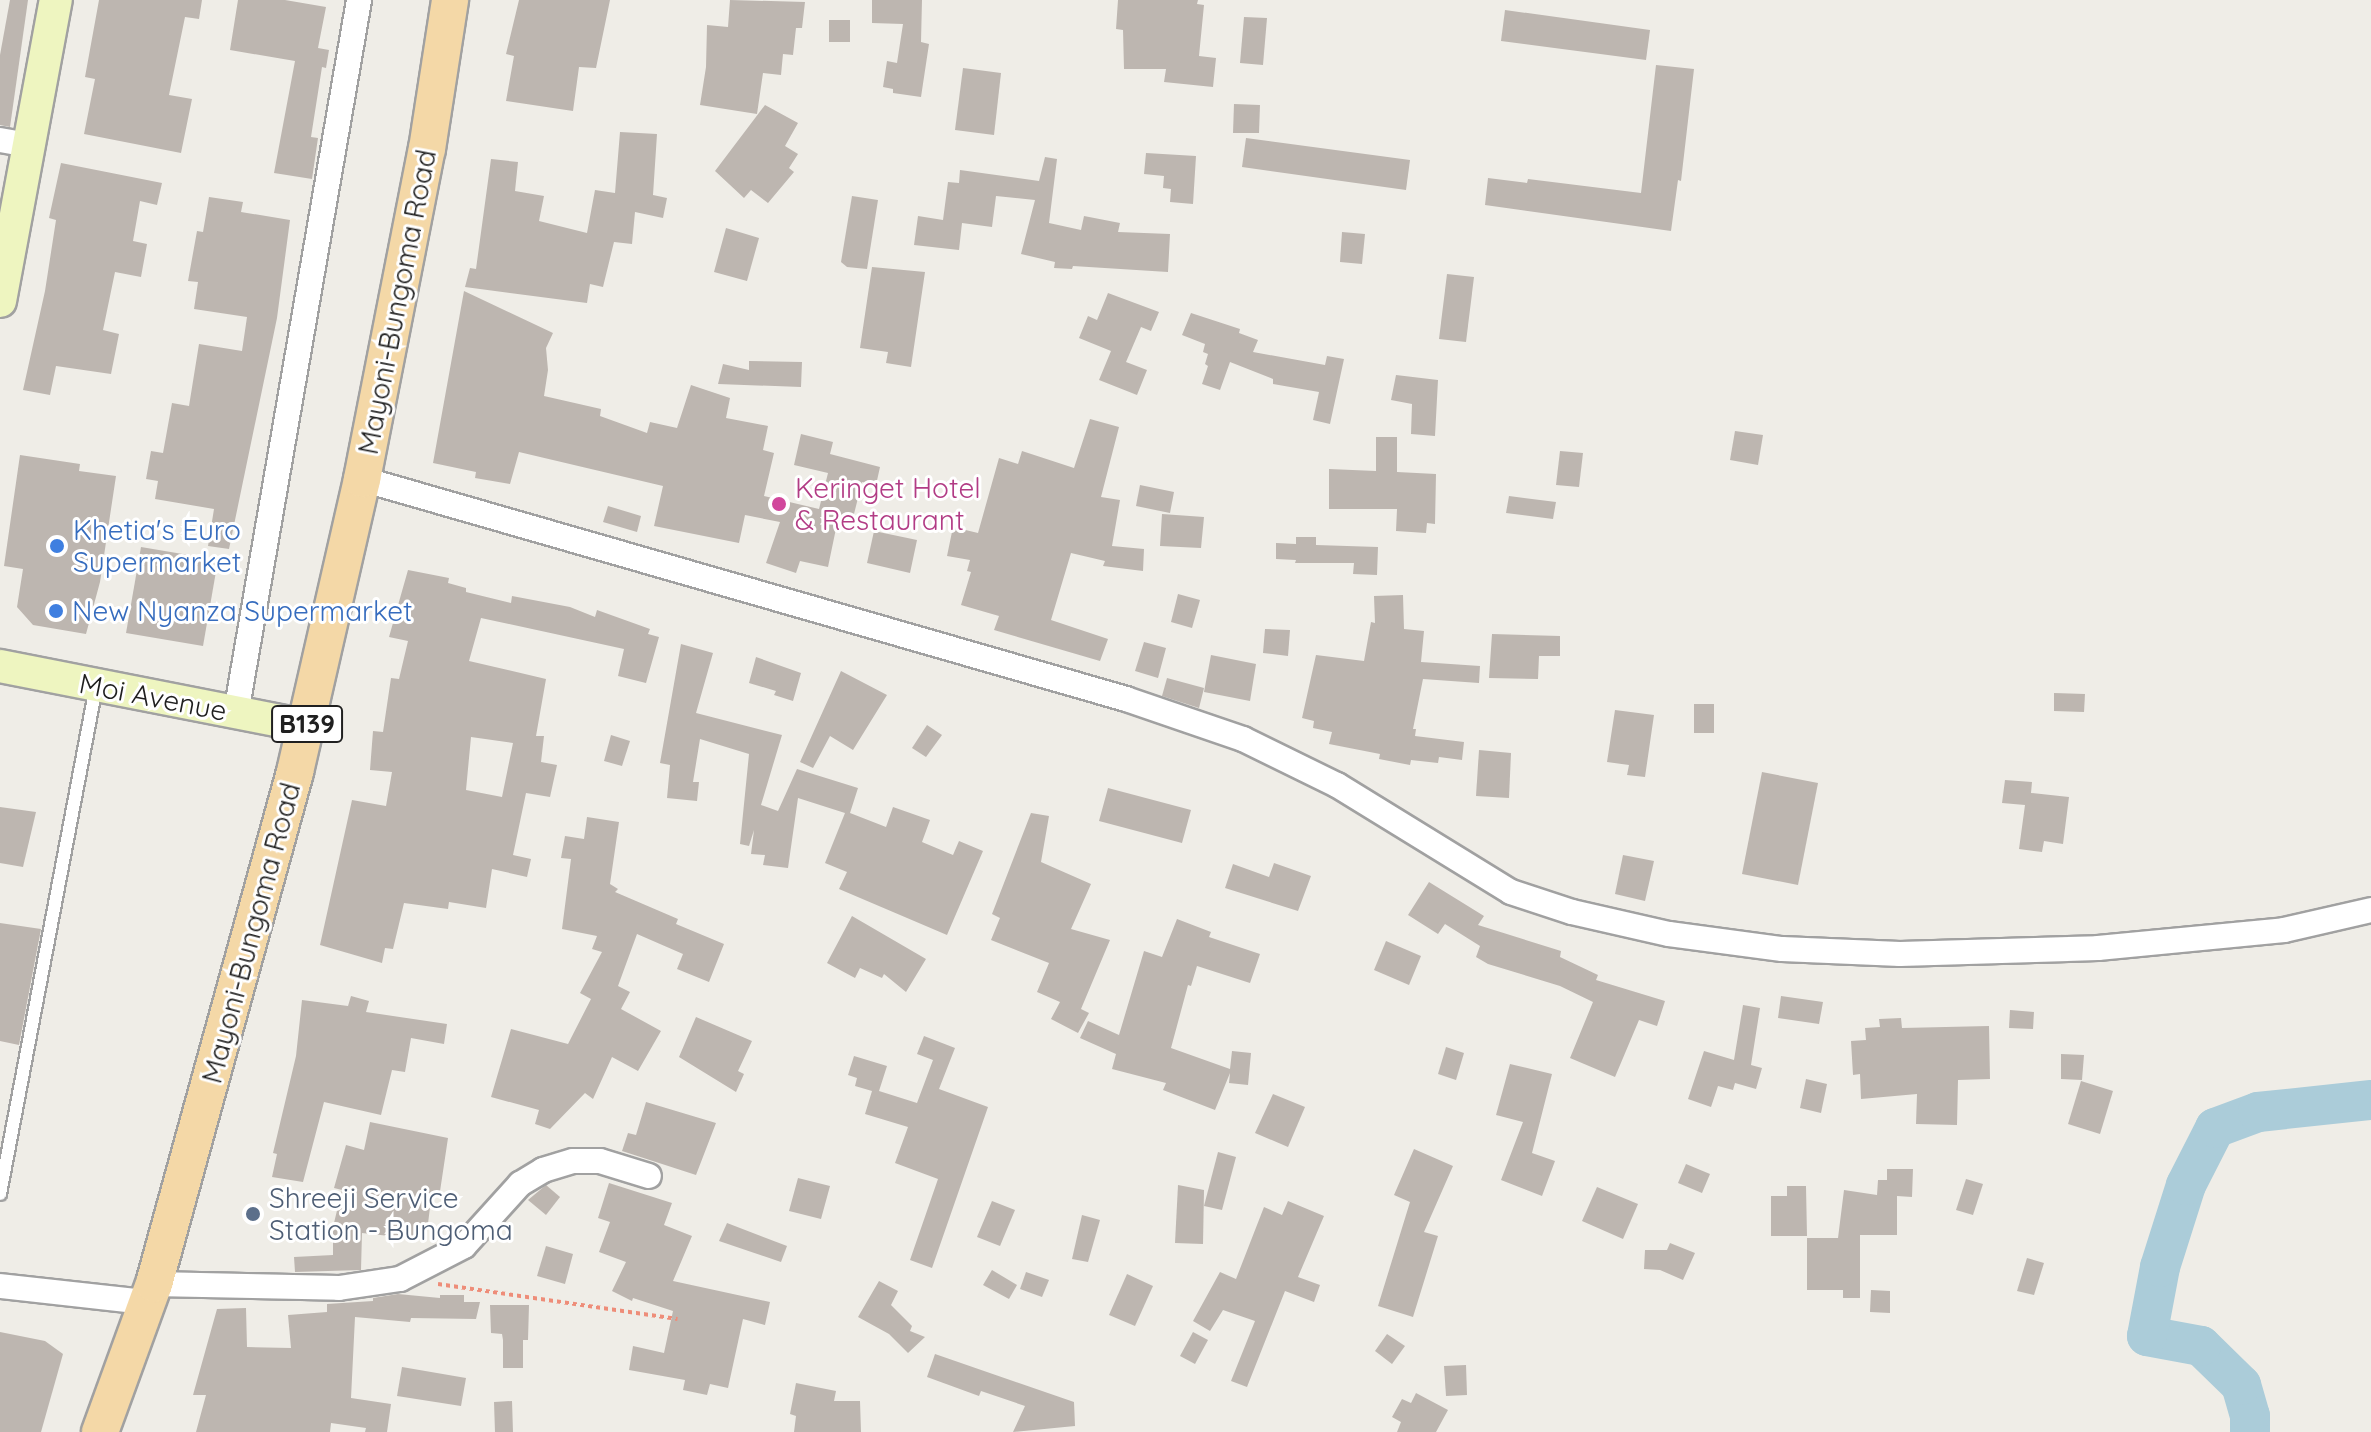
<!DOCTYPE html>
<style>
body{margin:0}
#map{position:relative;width:2371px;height:1432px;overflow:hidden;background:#efede7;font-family:Quicksand,sans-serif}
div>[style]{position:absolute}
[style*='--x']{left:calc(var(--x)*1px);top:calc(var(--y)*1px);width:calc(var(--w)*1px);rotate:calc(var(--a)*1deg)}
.river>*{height:40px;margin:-20px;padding:0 20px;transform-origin:20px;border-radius:20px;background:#abccd9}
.building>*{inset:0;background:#bdb6b0}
.path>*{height:4px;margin-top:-2px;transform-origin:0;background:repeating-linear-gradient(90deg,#ee8d79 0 4px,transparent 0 8px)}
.roads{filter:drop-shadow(2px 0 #a1a1a1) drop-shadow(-2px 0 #a1a1a1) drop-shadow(0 2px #a1a1a1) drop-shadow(0 -2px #a1a1a1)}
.lane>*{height:12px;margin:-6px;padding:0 6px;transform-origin:6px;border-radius:6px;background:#fff}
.street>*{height:24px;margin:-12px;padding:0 12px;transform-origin:12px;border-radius:12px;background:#fff}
.secondary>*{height:32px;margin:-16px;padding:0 16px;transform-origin:16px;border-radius:16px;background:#eef5c0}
.primary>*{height:36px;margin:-18px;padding:0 18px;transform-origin:18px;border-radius:18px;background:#f4d8a7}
.dots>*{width:22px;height:22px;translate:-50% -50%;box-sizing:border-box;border:4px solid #fff;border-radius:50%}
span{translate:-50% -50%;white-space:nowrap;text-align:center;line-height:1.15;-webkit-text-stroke:6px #fff;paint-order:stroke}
.shield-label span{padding:2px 6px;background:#fff;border:2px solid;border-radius:6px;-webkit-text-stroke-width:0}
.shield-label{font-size:26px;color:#202020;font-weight:700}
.street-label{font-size:28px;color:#202020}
.hotel-label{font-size:28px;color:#b23c85}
.left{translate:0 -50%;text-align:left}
.shop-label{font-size:28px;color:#366cbe}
.service-label{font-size:28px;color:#4e5e75}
</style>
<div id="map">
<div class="river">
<div style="--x:2250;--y:1432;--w:16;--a:-90"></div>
<div style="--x:2250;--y:1416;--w:32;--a:-106"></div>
<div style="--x:2241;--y:1385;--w:56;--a:-135.7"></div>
<div style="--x:2201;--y:1346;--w:55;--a:-169.5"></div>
<div style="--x:2147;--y:1336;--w:70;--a:-79.3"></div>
<div style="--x:2160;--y:1267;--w:86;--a:-72.4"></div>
<div style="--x:2186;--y:1185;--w:64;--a:-63"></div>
<div style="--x:2215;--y:1128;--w:46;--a:-20.4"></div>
<div style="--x:2258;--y:1112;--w:114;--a:-6.1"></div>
</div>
<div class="building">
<div style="clip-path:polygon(10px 0,28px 0,10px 127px,0 125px,0 55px)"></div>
<div style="clip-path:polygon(99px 0,202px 0,199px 19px,185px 17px,169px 95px,192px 99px,181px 153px,84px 134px,95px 79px,85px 77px)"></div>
<div style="clip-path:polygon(238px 0,285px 0,326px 7px,318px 48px,329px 50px,326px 68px,322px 67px,311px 137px,318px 138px,312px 179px,274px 173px,295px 61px,230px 50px)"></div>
<div style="clip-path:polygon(519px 0,610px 0,596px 68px,579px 67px,573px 111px,506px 101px,514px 56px,506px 54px)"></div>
<div style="clip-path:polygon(730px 0,805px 2px,802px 28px,796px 28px,793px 55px,783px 54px,781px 75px,763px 73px,757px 114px,700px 105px,706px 67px,707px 25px,728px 27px)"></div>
<div style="clip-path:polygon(872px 0,922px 0,921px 42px,929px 44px,921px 97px,893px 93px,893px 89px,883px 87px,887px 61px,897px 63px,903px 24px,872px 23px)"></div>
<div style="clip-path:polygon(1118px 0,1198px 0,1197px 4px,1204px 5px,1199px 56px,1216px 58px,1213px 87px,1164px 82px,1166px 69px,1124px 69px,1123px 30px,1116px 29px)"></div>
<div style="clip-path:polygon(1505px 10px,1650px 30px,1646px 60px,1501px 41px)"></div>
<div style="clip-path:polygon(1244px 17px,1267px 18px,1263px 65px,1240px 63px)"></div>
<div style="clip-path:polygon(829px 20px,850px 20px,850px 42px,829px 42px)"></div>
<div style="clip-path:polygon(1656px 65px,1694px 69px,1681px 181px,1678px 180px,1671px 231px,1485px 205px,1488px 178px,1527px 183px,1528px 179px,1641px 193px)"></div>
<div style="clip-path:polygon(963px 68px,1001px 73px,994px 135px,955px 130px)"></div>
<div style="clip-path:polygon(1234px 104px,1260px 105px,1259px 133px,1233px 133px)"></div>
<div style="clip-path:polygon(765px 105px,798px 123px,785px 146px,798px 154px,789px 168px,794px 172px,768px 203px,751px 190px,744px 198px,715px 171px)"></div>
<div style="clip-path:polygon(620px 132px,657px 134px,653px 195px,667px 198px,663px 218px,635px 212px,632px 244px,614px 242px,603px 287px,590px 284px,587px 303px,465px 287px,470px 268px,476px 269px,491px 159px,518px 162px,515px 191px,544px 196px,539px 221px,587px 233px,595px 190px,615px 193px)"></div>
<div style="clip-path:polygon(1246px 138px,1410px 160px,1406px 190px,1242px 167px)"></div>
<div style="clip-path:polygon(1146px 153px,1196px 156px,1193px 204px,1170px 202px,1171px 189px,1163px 188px,1164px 176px,1144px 174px)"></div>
<div style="clip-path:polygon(1045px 157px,1057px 159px,1049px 223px,1081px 230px,1084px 216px,1120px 223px,1118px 232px,1170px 234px,1168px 272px,1073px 266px,1072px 269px,1054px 268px,1055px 262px,1021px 254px,1035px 200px,996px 196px,992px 227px,962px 223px,959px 250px,914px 245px,918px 216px,943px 220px,948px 182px,959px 183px,960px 170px,1039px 181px)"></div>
<div style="clip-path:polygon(61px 163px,162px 183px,157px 205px,140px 201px,133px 241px,147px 244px,141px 277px,115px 272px,103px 330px,119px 334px,111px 374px,56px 366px,50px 395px,23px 390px,45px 291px,56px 220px,49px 218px)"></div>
<div style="clip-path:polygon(852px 196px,878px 200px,867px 269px,847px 267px,841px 262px)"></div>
<div style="clip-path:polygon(209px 197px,243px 202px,241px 212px,290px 220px,277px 318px,229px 549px,208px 546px,214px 509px,155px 499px,158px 481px,146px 479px,151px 451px,163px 453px,172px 403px,189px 406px,199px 344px,242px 351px,247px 317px,194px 309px,198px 282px,188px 281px,197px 231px,203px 232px)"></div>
<div style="clip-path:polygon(726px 228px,759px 238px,747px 281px,714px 272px)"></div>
<div style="clip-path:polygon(1342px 232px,1365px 234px,1362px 264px,1340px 262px)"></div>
<div style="clip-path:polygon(872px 267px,925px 272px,911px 367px,886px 363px,888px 352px,860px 348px)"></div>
<div style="clip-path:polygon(1447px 274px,1474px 277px,1466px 342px,1439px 339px)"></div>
<div style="clip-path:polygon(464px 291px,553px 333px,546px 348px,548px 370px,544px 396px,601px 409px,600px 416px,647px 433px,650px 422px,677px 428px,691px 385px,730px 398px,726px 418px,768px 426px,763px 450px,774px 453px,764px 496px,819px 509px,828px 473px,794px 465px,801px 434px,833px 442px,830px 454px,880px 467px,876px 485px,862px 482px,852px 522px,838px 519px,828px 567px,800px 561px,796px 573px,766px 563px,780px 522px,745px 515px,739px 543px,654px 526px,663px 486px,519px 452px,510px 484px,475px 478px,476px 472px,433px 463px)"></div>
<div style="clip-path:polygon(1108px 293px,1159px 312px,1151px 331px,1141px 327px,1126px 362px,1147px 370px,1137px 395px,1099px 380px,1111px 351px,1079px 338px,1088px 316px,1097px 320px)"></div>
<div style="clip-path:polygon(1191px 313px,1240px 329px,1239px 333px,1258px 340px,1253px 352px,1325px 365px,1327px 356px,1344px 359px,1330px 424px,1313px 420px,1319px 392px,1273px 384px,1273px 379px,1230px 362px,1220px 390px,1202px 384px,1208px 366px,1205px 364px,1208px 354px,1203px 352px,1205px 344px,1182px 335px)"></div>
<div style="clip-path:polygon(749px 361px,802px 362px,801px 387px,718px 384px,723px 364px,749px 370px)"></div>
<div style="clip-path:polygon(1396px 375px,1438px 380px,1435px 436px,1411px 434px,1412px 404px,1391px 400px)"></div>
<div style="clip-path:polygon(1090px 419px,1119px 427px,1101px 497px,1120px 500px,1112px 546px,1144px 549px,1143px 571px,1103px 566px,1105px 561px,1071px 553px,1051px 620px,1108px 639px,1100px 661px,994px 630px,999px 616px,961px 605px,971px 572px,967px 571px,970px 560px,947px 556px,953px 527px,978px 533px,999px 458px,1018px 464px,1022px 451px,1074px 468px)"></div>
<div style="clip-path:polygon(1735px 431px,1763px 435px,1758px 465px,1730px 460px)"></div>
<div style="clip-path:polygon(1376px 437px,1397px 437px,1397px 472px,1436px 474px,1435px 524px,1427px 523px,1426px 533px,1396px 531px,1397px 509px,1329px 509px,1329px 469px,1376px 471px)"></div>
<div style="clip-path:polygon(1560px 451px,1583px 453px,1579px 487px,1556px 485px)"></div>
<div style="clip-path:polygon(20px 455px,80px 464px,79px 471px,116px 476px,100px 582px,86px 634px,33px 625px,17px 607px,23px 569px,4px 566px)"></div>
<div style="clip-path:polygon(1140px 485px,1174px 492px,1170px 513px,1136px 506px)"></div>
<div style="clip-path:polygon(1509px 496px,1556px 502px,1553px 519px,1506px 513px)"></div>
<div style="clip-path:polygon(608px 506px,641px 516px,637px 532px,603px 522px)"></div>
<div style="clip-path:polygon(1162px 514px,1204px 517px,1201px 548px,1160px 546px)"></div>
<div style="clip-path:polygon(874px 531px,917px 540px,910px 573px,867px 563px)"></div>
<div style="clip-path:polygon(1296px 537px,1316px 537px,1316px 545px,1378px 547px,1377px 575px,1353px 574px,1354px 563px,1295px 563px,1296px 560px,1276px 559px,1276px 543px,1296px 544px)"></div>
<div style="clip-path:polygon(141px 547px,218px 560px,203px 646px,126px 633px)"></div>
<div style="clip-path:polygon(evenodd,408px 570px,449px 578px,448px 583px,466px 588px,466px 592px,511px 603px,512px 596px,570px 607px,595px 617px,597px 610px,650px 629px,648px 634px,659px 637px,646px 683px,618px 676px,624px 649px,481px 618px,469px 661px,546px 679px,536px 736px,544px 736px,541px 762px,557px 765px,550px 797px,526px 793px,513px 855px,531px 859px,527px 877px,492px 869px,486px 908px,449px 902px,448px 909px,404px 903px,393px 949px,385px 948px,382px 963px,320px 945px,352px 800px,386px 806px,392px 772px,370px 770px,373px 731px,383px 732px,391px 678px,399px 679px,408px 641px,389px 637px,408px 570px,471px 737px,513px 743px,502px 797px,466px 790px,471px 737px)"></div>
<div style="clip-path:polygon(1178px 594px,1200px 600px,1192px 628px,1171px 622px)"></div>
<div style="clip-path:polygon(1403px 595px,1404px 629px,1424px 631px,1421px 662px,1480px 666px,1479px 683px,1423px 679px,1413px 729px,1416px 729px,1415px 736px,1464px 742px,1462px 760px,1439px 757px,1438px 763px,1411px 760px,1410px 765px,1379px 759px,1380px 754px,1329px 744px,1332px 732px,1313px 728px,1314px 721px,1302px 718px,1316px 655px,1364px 661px,1371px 622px,1375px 623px,1374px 596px)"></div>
<div style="clip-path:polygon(1265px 629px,1290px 630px,1288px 656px,1263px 653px)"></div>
<div style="clip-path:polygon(1492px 634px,1560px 636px,1560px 656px,1539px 656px,1538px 679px,1489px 678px)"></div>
<div style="clip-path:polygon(1144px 642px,1166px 648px,1158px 678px,1135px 671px)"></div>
<div style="clip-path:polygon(681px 644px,713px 653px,696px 713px,782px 735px,761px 805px,778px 811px,797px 769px,858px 788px,850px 813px,886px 827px,893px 807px,930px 820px,922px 842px,953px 855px,959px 841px,983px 851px,947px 935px,839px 889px,847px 872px,825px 863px,845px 813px,798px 798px,788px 868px,763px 865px,765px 855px,751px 854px,754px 830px,749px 846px,740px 844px,749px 754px,700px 739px,693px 782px,699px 782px,697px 801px,667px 798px,670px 765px,660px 763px)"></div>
<div style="clip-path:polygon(1211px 655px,1256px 664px,1250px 701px,1204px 692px)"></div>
<div style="clip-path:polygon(756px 657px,801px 673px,793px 701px,774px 695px,776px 691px,749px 683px)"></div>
<div style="clip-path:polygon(841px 671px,887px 695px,853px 750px,830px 736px,813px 768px,800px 762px)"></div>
<div style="clip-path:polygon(1167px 678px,1204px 688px,1199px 708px,1162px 696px)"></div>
<div style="clip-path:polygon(2054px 693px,2085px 694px,2084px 712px,2054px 711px)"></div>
<div style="clip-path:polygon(1694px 704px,1714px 704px,1714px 733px,1694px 733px)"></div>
<div style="clip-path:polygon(1615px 710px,1654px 715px,1645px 777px,1627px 775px,1629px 765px,1607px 762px)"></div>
<div style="clip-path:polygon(927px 725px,942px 735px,926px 757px,912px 748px)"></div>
<div style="clip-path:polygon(611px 735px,630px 741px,622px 766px,604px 761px)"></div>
<div style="clip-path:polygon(1479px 750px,1511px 753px,1509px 798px,1476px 796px)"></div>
<div style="clip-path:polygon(1762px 772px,1818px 783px,1798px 885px,1742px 874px)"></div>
<div style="clip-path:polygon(2005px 780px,2032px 782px,2031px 793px,2069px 797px,2063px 844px,2044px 841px,2042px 852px,2019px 849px,2025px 805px,2002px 803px)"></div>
<div style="clip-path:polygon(1108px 788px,1191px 810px,1182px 843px,1099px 821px)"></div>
<div style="clip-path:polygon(0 807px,36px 812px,23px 867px,0 863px)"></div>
<div style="clip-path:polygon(1031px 813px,1049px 816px,1041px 862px,1091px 884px,1071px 929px,1110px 940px,1081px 1009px,1089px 1013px,1078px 1033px,1051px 1019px,1060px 1002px,1037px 992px,1049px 963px,991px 940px,1000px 918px,992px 914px)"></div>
<div style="clip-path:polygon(587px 817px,619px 822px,610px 884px,618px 889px,615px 892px,678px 919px,676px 924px,724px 944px,709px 982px,677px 969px,683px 954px,637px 934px,618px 986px,630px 992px,621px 1009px,661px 1031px,638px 1071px,612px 1057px,593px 1099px,585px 1093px,550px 1129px,535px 1124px,539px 1110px,491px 1097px,511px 1029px,568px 1044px,591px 999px,580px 993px,602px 952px,592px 949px,597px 936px,562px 929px,571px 859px,561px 858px,565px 836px,584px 839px)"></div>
<div style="clip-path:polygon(1623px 855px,1654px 861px,1645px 901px,1615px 894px)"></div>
<div style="clip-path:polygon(1274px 863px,1311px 876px,1298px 911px,1225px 888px,1233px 864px,1269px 877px)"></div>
<div style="clip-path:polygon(1429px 882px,1484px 916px,1478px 925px,1561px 951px,1560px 957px,1598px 975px,1596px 980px,1665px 1001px,1657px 1026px,1639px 1020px,1615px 1077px,1570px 1058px,1593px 1002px,1560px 986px,1488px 964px,1476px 957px,1480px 946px,1445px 924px,1438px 934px,1408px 915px)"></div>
<div style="clip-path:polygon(852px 916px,926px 959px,906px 992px,884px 974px,882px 978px,860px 968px,855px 978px,827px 963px)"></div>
<div style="clip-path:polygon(1177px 919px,1211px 932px,1209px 937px,1260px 954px,1250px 983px,1197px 966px,1191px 986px,1188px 985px,1171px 1048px,1230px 1069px,1232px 1051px,1251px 1053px,1248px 1085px,1229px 1083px,1230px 1073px,1215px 1110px,1163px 1090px,1166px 1083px,1112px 1069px,1116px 1054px,1080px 1038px,1088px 1021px,1119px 1035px,1144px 951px,1162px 957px)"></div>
<div style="clip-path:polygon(0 923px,41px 929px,19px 1045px,0 1041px)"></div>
<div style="clip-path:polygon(1386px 941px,1421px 956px,1409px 985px,1374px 970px)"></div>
<div style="clip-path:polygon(351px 996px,369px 1001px,366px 1012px,447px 1024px,444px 1044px,411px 1038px,405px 1072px,392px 1070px,381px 1115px,324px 1102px,303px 1182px,272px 1177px,277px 1154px,273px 1153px,296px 1056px,302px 1000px,348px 1006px)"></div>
<div style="clip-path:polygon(1781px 996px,1823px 1002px,1819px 1024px,1778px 1018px)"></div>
<div style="clip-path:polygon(1743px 1005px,1760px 1008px,1751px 1065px,1762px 1068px,1756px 1089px,1735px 1083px,1733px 1090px,1718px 1086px,1711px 1107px,1688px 1099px,1704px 1051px,1734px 1060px)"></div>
<div style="clip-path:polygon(2010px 1010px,2034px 1012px,2033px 1029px,2009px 1028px)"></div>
<div style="clip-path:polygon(696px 1017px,752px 1041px,738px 1071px,744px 1074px,736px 1092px,679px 1057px)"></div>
<div style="clip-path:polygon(1901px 1018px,1902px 1028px,1989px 1026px,1990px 1079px,1958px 1080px,1957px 1125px,1916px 1124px,1917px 1094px,1861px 1099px,1860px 1074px,1853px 1075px,1851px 1041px,1866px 1040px,1865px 1028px,1880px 1027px,1879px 1019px)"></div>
<div style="clip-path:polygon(924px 1036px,955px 1048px,939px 1089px,988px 1107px,932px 1268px,910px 1260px,938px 1179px,895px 1163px,908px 1127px,865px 1114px,872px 1091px,855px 1086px,857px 1078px,848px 1075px,854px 1056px,887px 1066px,879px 1091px,917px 1103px,933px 1060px,917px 1054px)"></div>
<div style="clip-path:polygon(1446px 1047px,1464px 1053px,1456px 1080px,1438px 1074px)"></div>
<div style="clip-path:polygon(2061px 1054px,2084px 1055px,2082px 1080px,2061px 1079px)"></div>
<div style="clip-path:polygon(1510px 1064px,1552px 1074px,1532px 1153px,1555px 1161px,1542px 1196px,1501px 1180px,1523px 1122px,1496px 1115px)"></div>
<div style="clip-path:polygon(1806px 1079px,1827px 1084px,1821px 1113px,1800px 1108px)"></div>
<div style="clip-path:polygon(2081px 1081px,2113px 1091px,2100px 1134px,2068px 1124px)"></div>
<div style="clip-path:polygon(1273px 1094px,1305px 1107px,1288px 1147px,1255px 1133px)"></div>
<div style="clip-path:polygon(646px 1102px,716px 1123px,696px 1175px,622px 1151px,628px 1133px,636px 1135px)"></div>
<div style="clip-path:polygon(370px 1122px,448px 1138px,439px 1198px,432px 1191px,426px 1240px,362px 1233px,361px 1270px,295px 1272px,294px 1257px,333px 1255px,333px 1227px,342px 1190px,334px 1188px,346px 1145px,364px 1150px)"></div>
<div style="clip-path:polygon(1414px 1149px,1453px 1166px,1424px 1232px,1438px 1236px,1413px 1317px,1378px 1306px,1410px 1202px,1394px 1195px)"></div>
<div style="clip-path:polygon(1218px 1152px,1236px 1157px,1222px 1210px,1204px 1206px)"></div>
<div style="clip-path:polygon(1686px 1164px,1710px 1174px,1702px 1193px,1678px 1183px)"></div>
<div style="clip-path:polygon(1887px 1169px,1913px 1169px,1912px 1197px,1897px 1196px,1897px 1235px,1860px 1235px,1860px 1298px,1843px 1298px,1843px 1290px,1807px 1290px,1807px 1238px,1838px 1238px,1844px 1190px,1877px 1195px,1878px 1180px,1887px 1180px)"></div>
<div style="clip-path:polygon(798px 1178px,830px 1186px,821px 1219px,789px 1211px)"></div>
<div style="clip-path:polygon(1966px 1179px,1983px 1184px,1973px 1215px,1956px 1210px)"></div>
<div style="clip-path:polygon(609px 1183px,672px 1203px,664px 1225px,692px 1236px,673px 1281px,770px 1302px,765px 1325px,743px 1319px,728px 1388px,710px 1384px,707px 1395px,683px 1390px,685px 1380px,629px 1370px,633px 1346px,664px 1353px,673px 1311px,633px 1298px,632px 1301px,612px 1291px,626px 1262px,599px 1252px,610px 1222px,598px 1218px)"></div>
<div style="clip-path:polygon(546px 1185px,560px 1197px,546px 1215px,528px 1200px)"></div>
<div style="clip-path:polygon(1178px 1185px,1204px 1190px,1203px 1244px,1175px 1243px)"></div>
<div style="clip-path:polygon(1787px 1186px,1806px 1186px,1807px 1236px,1771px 1236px,1771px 1196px,1787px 1196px)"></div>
<div style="clip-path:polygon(1597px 1187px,1638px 1204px,1623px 1239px,1582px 1221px)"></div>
<div style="clip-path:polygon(992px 1201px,1015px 1210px,1000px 1246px,977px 1237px)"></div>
<div style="clip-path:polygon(1288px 1201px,1324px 1216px,1298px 1277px,1320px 1285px,1314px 1302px,1285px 1291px,1247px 1387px,1231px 1381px,1255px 1321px,1223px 1310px,1210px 1331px,1193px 1321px,1220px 1272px,1236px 1279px,1264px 1207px,1282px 1215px)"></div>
<div style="clip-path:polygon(1082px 1215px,1100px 1220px,1088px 1262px,1072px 1259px)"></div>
<div style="clip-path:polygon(727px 1223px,787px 1246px,781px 1262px,719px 1241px)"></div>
<div style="clip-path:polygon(1670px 1243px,1695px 1253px,1683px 1280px,1660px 1270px,1644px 1269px,1645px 1250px,1667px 1250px)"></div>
<div style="clip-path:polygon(546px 1246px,573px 1254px,565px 1284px,537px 1276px)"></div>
<div style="clip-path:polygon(2027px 1258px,2044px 1263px,2034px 1295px,2017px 1291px)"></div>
<div style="clip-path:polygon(992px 1270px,1017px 1285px,1009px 1299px,983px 1285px)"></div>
<div style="clip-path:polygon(1026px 1272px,1049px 1280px,1042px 1297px,1020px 1289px)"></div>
<div style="clip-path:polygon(1127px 1274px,1153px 1286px,1135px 1326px,1109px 1315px)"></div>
<div style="clip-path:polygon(879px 1281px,898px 1291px,891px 1305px,912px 1326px,910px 1331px,925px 1337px,908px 1353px,889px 1334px,858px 1317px)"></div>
<div style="clip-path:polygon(1871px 1290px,1890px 1291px,1890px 1313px,1870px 1312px)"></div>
<div style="clip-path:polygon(398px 1294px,440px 1298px,440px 1295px,464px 1295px,464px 1302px,480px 1302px,476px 1319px,411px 1318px,410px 1322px,355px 1317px,351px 1398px,391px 1404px,387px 1432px,365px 1432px,366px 1428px,331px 1423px,330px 1432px,196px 1432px,206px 1395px,193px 1395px,217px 1309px,246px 1308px,247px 1347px,291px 1348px,288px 1315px,327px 1312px,327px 1304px,373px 1301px,373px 1298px)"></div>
<div style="clip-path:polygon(490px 1305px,529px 1305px,528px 1340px,523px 1340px,523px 1368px,503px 1368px,503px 1340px,502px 1334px,491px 1333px)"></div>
<div style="clip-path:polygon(0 1332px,45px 1341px,63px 1354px,41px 1432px,0 1432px)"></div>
<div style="clip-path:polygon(1193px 1332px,1208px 1340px,1195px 1364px,1180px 1356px)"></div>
<div style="clip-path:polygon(1387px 1334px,1405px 1346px,1392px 1364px,1375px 1351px)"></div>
<div style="clip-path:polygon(935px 1354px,1074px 1402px,1075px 1426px,1013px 1432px,1025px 1406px,981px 1391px,979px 1396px,927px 1377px)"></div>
<div style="clip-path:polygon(1466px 1365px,1467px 1395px,1446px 1396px,1444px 1366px)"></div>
<div style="clip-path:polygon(402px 1367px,466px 1378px,461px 1406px,397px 1396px)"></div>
<div style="clip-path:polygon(796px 1383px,836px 1391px,834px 1401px,860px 1401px,861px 1432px,794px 1432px,796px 1416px,790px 1414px)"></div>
<div style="clip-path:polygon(1416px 1393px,1448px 1410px,1436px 1432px,1397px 1432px,1401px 1422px,1392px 1417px,1402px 1399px,1411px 1403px)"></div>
<div style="clip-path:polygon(512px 1401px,513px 1432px,495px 1432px,494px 1402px)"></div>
</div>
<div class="path">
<div style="--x:438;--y:1284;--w:242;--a:8.3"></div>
</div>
<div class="roads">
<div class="lane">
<div style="--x:0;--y:1194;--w:516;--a:-79.28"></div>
</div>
<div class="street">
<div style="--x:0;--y:140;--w:29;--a:10"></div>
<div style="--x:362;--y:479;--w:795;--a:16.06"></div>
<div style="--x:1126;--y:699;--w:124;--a:18.9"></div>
<div style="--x:1243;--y:739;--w:105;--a:26.1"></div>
<div style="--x:1337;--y:785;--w:204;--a:31.6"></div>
<div style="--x:1511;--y:892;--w:64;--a:18.2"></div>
<div style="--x:1572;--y:912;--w:99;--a:12.8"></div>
<div style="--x:1669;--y:934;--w:114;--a:7.6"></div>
<div style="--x:1782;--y:949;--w:118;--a:2.4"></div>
<div style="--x:1900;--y:954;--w:198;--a:-1.7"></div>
<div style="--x:2098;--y:948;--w:187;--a:-5.5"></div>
<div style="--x:2284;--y:930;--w:89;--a:-12.9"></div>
<div style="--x:236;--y:713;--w:724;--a:-80.21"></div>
<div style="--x:154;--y:1284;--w:185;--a:1.2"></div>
<div style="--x:339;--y:1288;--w:62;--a:-8.4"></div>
<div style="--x:400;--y:1279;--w:72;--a:-27.3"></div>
<div style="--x:464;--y:1246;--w:84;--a:-47.9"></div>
<div style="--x:520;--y:1184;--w:27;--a:-31"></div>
<div style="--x:543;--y:1170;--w:31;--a:-17"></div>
<div style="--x:573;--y:1161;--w:27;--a:0"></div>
<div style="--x:600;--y:1161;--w:51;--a:17"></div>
<div style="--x:0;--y:1286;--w:145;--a:6.3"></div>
</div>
<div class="secondary">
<div style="--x:0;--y:301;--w:306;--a:-79.5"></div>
<div style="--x:0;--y:666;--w:312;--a:11.1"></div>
</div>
<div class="primary">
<div style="--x:100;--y:1432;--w:158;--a:-70"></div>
<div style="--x:154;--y:1284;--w:531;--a:-74.6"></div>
<div style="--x:295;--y:772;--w:301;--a:-77.1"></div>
<div style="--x:362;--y:479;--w:336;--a:-78.9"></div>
<div style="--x:427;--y:149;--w:151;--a:-81.2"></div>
</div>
</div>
<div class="dots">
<div style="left:779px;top:504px;background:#d1479c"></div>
<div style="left:57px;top:546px;background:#3f7fe0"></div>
<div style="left:56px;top:611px;background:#3f7fe0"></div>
<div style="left:253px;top:1214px;background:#5c6f8a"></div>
</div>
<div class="shield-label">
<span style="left:307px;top:724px">B139</span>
</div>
<div class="street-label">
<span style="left:397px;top:302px;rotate:-79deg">Mayoni-Bungoma Road</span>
<span style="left:153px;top:697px;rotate:11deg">Moi Avenue</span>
<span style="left:251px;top:933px;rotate:-75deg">Mayoni-Bungoma Road</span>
</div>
<div class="hotel-label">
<span class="left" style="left:795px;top:504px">Keringet Hotel<br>&amp; Restaurant</span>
</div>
<div class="shop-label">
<span class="left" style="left:73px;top:546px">Khetia's Euro<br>Supermarket</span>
<span class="left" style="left:72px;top:611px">New Nyanza Supermarket</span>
</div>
<div class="service-label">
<span class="left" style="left:269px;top:1214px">Shreeji Service<br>Station - Bungoma</span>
</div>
</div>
